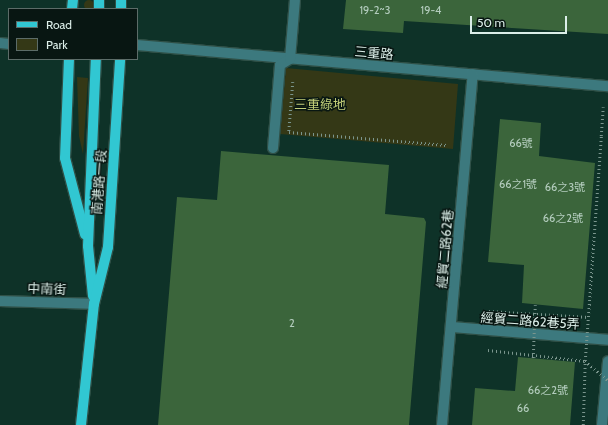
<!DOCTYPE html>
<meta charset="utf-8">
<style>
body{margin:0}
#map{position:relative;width:608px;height:425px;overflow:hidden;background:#0e3228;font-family:Cabin,"Noto Sans TC",sans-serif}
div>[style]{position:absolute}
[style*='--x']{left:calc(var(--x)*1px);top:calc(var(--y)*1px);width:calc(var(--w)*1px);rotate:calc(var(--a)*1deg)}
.green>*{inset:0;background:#343816}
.round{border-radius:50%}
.building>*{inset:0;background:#3b653b}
.path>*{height:2.5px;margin-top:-1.25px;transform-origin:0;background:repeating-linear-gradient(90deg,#7b968e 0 1px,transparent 0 4px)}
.roads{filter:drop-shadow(1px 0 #2f5047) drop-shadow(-1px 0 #2f5047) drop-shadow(0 1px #2f5047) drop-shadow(0 -1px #2f5047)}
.minor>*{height:10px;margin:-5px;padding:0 5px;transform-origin:5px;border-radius:5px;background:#3c797e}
.major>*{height:10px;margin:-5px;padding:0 5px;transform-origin:5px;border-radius:5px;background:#31c7d2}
.path-bridge>*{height:2.5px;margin-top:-1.25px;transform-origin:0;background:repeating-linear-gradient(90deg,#7b968e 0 1px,transparent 0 4px)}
span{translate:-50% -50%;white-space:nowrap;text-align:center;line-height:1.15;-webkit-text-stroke:3px #081612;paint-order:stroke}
.number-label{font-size:11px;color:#b3ccbd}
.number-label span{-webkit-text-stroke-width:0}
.street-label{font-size:13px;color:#dbeee8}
.park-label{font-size:13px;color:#c3cf79}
.legend{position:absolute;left:8px;top:8px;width:130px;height:52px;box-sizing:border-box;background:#081612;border:1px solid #5c6c68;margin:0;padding:5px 7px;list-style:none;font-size:12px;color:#dbeee8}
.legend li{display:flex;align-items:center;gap:8px;height:20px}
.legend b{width:20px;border:1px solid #5c6c68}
.scale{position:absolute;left:470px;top:16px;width:97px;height:18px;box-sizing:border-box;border:2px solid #dbeee8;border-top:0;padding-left:5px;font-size:12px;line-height:14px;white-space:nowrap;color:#dbeee8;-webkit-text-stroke:3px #081612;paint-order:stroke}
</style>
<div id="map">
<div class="green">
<div class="round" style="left:84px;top:0;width:10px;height:10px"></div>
<div style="clip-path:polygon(286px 68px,458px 84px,453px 149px,280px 134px)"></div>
<div style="clip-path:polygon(77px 77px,88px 78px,83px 154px,79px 136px)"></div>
</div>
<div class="building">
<div style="clip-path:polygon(346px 0,608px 0,608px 34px,404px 21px,403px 33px,343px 29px)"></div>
<div style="clip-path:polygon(500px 119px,541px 123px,539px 156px,595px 163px,583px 309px,522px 303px,524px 265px,488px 262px)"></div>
<div style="clip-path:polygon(221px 151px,389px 165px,385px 214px,424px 218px,426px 222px,409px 425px,158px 425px,177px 197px,217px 200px)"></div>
<div style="clip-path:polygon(518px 357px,575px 362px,570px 425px,472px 425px,475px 388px,515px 391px)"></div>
</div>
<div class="path">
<div style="--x:293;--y:82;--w:50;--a:94.6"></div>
<div style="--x:289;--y:132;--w:158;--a:4.7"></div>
<div style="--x:601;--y:136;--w:29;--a:-86"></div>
<div style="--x:489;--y:311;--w:100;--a:3.4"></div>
<div style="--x:488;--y:350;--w:98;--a:6.5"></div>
</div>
<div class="roads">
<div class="minor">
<div style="--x:0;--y:43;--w:9;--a:6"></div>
<div style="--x:137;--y:45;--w:473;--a:5"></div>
<div style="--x:273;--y:148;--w:83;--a:-85.2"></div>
<div style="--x:280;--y:65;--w:12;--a:-31"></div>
<div style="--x:290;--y:59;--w:59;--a:-85.2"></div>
<div style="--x:0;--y:301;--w:94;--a:1.8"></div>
<div style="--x:451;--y:327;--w:158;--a:4.7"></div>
<div style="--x:442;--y:425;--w:352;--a:-85"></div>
<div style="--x:602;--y:425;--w:64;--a:-84.6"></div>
</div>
<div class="major">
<div style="--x:99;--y:0;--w:9;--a:90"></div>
<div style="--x:72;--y:9;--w:9;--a:-84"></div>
<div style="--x:121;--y:9;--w:9;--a:-90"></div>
<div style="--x:69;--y:59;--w:99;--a:92.3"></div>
<div style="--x:65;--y:158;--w:79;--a:75.3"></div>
<div style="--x:93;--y:296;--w:50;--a:-95.7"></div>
<div style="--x:88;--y:246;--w:187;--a:-87.6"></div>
<div style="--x:81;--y:425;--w:122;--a:-83.9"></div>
<div style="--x:94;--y:304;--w:59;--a:-76.2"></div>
<div style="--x:108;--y:247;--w:188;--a:-86.3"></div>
</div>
</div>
<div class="path-bridge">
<div style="--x:533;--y:358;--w:53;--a:-87.8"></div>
<div style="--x:585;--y:361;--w:30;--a:40"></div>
<div style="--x:583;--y:425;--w:64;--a:-88.2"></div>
<div style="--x:585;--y:361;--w:226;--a:-85.9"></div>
</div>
<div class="number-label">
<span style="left:375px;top:10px">19-2~3</span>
<span style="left:431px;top:10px">19-4</span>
<span style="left:521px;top:143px">66號</span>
<span style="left:518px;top:184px">66之1號</span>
<span style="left:565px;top:187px">66之3號</span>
<span style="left:563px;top:218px">66之2號</span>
<span style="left:292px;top:323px">2</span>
<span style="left:548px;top:390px">66之2號</span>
<span style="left:523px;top:408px">66</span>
</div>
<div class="street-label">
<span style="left:374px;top:53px;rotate:5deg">三重路</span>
<span style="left:99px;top:182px;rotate:-86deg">南港路一段</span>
<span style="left:445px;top:249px;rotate:-85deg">經貿二路62巷</span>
<span style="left:47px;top:289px;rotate:2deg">中南街</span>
<span style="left:530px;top:321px;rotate:4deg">經貿二路62巷5弄</span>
</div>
<div class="park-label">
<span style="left:320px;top:104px">三重綠地</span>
</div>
<ul class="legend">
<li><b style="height:5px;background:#31c7d2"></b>Road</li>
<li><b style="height:11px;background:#343816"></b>Park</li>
</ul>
<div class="scale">50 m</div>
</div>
